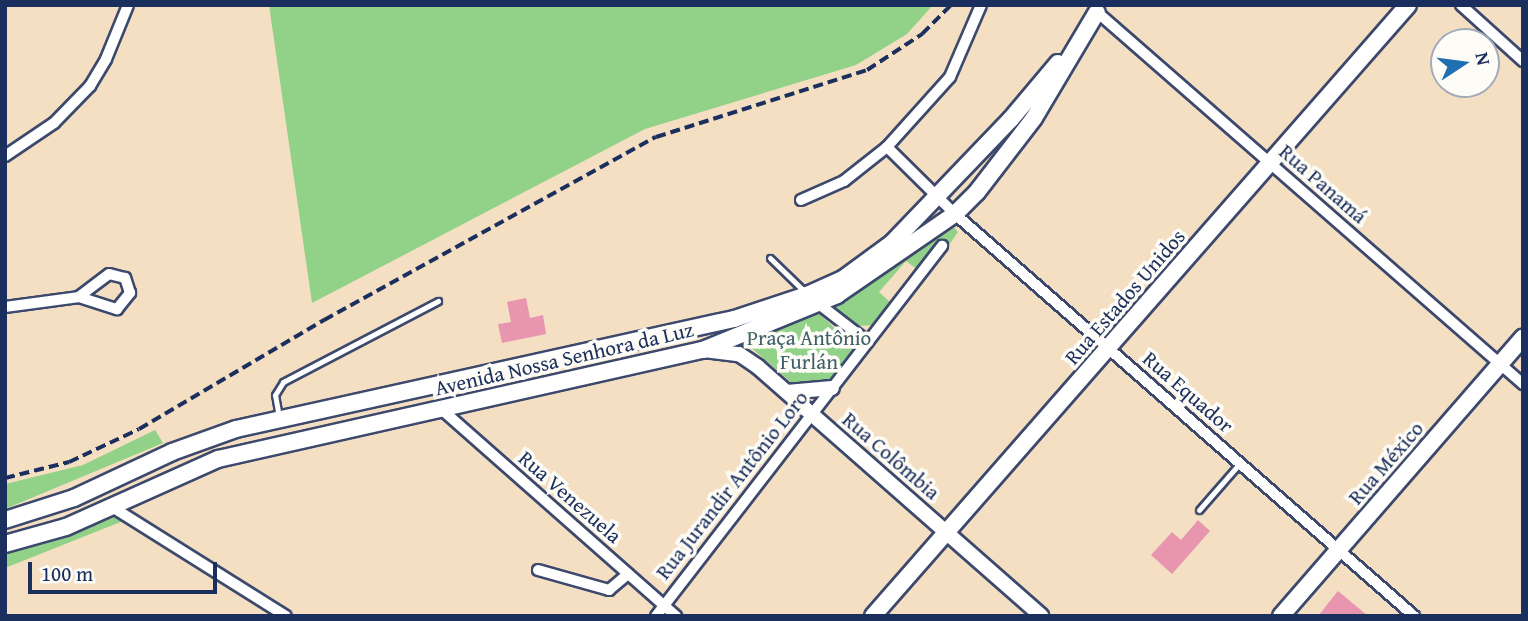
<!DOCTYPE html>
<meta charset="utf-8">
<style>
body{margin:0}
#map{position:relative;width:1528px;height:621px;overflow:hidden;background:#f4dfc2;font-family:"Gentium Book Plus",serif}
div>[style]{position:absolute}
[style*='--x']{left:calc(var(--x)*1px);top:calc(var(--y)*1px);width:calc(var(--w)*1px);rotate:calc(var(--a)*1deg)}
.green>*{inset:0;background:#92d188}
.building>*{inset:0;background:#e895af}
.roads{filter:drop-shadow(2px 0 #3c496d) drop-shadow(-2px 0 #3c496d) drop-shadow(0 2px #3c496d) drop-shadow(0 -2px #3c496d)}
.service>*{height:5px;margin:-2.5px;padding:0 2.5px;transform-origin:2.5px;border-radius:2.5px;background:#fff}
.minor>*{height:10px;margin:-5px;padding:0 5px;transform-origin:5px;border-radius:5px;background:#fff}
.tertiary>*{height:14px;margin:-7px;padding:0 7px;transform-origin:7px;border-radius:7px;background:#fff}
.secondary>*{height:16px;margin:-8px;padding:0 8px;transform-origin:8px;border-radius:8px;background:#fff}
.rail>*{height:3.5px;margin-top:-1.75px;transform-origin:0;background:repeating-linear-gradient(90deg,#1b2f5e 0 10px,transparent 0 15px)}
span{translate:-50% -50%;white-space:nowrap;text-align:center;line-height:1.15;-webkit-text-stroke:7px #fdfcf7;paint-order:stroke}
.street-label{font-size:21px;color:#1b2f5e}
.park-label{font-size:21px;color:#3f606b}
.frame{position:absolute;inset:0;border:7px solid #1b2f5e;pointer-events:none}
.north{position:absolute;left:1430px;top:28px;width:70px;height:70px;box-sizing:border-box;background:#fdfcf7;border:2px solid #a3aaba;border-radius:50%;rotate:77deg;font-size:19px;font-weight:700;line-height:28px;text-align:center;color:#1b2f5e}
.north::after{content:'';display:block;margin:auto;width:24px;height:32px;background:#1f6fb2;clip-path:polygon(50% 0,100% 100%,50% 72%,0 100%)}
.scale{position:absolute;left:28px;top:562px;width:189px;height:32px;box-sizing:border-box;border:4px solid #1b2f5e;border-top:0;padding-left:9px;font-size:21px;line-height:24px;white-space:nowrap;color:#1b2f5e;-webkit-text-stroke:5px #fdfcf7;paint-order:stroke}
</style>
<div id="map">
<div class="green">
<div style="clip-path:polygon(269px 5px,933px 5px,907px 34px,856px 65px,645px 129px,312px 303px)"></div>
<div style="clip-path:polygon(951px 224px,958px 232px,949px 245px,941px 239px,918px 270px,906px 261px,879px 292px,890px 302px,874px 325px,856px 326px,828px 304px,882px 274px)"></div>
<div style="clip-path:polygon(814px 309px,853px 345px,853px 352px,826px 383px,792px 383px,741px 339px)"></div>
<div style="clip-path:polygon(155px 430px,163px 443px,5px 509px,5px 484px,83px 465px)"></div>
<div style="clip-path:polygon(112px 515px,123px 521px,5px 568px,5px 554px)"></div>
</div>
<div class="building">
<div style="clip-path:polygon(526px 298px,530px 318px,543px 315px,546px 334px,502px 343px,498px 324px,511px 322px,507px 302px)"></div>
<div style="clip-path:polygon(1198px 520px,1210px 531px,1172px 574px,1151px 555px,1172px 532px,1181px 540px)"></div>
<div style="clip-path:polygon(1338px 591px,1368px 616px,1318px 616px)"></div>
</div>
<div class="roads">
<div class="service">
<div style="--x:770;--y:258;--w:49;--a:44.2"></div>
<div style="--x:279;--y:417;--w:22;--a:-100"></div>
<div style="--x:275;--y:395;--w:15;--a:-58"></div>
<div style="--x:283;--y:382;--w:175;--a:-27.6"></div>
<div style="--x:1199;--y:510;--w:62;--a:-48.9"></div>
</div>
<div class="minor">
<div style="--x:1461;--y:5;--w:84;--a:42.1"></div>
<div style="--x:1097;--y:12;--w:566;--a:41.13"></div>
<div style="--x:887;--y:147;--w:95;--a:44.6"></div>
<div style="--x:955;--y:214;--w:610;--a:41.21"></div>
<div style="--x:5;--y:156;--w:59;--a:-34"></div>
<div style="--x:54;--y:123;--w:52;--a:-45.8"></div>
<div style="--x:90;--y:86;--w:31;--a:-59"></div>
<div style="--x:106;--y:59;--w:58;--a:-67.8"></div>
<div style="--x:801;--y:200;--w:47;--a:-23.8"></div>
<div style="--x:844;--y:181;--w:55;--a:-38.3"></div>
<div style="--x:887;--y:147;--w:94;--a:-48"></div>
<div style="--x:950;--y:77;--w:78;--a:-66.7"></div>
<div style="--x:815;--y:301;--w:67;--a:37.7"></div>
<div style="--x:5;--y:307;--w:75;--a:-7.7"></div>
<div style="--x:79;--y:297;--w:40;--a:18"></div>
<div style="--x:117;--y:309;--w:21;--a:-51"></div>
<div style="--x:130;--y:293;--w:16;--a:-108"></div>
<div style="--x:125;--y:278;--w:16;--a:-166"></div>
<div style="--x:109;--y:274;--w:38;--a:143"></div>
<div style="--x:440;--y:408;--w:315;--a:41.4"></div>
<div style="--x:112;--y:507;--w:205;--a:32.1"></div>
<div style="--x:538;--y:570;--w:74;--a:15.7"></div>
<div style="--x:609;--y:590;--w:25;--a:-40"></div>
<div style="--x:656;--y:616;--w:468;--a:-52.3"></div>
</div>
<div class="tertiary">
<div style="--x:704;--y:350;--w:35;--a:7"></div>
<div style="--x:739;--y:354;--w:23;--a:34"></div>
<div style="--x:758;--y:367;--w:377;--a:41.3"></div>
<div style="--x:787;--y:392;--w:45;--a:-5.1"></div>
</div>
<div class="secondary">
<div style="--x:5;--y:520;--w:72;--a:-17.7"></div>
<div style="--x:74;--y:498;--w:108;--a:-25.1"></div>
<div style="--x:172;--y:452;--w:68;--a:-19.8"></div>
<div style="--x:236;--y:429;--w:510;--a:-12.46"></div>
<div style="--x:734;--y:319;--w:77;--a:-18.2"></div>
<div style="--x:807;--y:295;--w:39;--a:-24"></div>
<div style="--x:843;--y:279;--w:61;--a:-36.3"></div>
<div style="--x:892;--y:243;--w:172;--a:-46.2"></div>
<div style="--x:1011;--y:119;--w:73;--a:-50"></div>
<div style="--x:5;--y:544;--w:63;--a:-15.6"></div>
<div style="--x:66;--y:527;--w:167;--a:-24.1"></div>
<div style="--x:218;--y:459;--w:497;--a:-12.7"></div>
<div style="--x:703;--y:350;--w:145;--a:-22.3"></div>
<div style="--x:837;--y:295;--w:143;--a:-34.5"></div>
<div style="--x:955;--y:214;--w:31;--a:-45"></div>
<div style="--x:977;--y:192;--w:93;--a:-52.4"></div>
<div style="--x:1034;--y:118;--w:123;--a:-59.3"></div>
<div style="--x:873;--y:616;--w:812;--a:-48.79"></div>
<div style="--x:1281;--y:616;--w:369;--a:-49"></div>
</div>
</div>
<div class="rail">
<div style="--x:5;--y:478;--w:66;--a:-14"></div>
<div style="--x:69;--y:462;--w:77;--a:-25.2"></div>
<div style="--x:139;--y:429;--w:215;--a:-30.5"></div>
<div style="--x:324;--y:320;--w:379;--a:-28.9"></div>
<div style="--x:656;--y:137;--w:221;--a:-17.6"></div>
<div style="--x:867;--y:70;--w:66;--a:-33.2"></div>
<div style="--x:922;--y:34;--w:41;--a:-45"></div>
</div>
<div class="street-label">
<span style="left:1323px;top:184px;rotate:41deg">Rua Panamá</span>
<span style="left:1125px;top:297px;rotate:-49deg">Rua Estados Unidos</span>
<span style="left:564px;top:359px;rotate:-13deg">Avenida Nossa Senhora da Luz</span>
<span style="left:1188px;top:392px;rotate:41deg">Rua Equador</span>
<span style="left:891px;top:456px;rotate:41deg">Rua Colômbia</span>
<span style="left:1386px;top:463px;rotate:-49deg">Rua México</span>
<span style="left:732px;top:485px;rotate:-52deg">Rua Jurandir Antônio Loro</span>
<span style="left:570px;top:497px;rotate:41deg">Rua Venezuela</span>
</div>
<div class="park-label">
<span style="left:809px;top:350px">Praça Antônio<br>Furlán</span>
</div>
<div class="frame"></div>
<div class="north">N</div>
<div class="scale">100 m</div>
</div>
